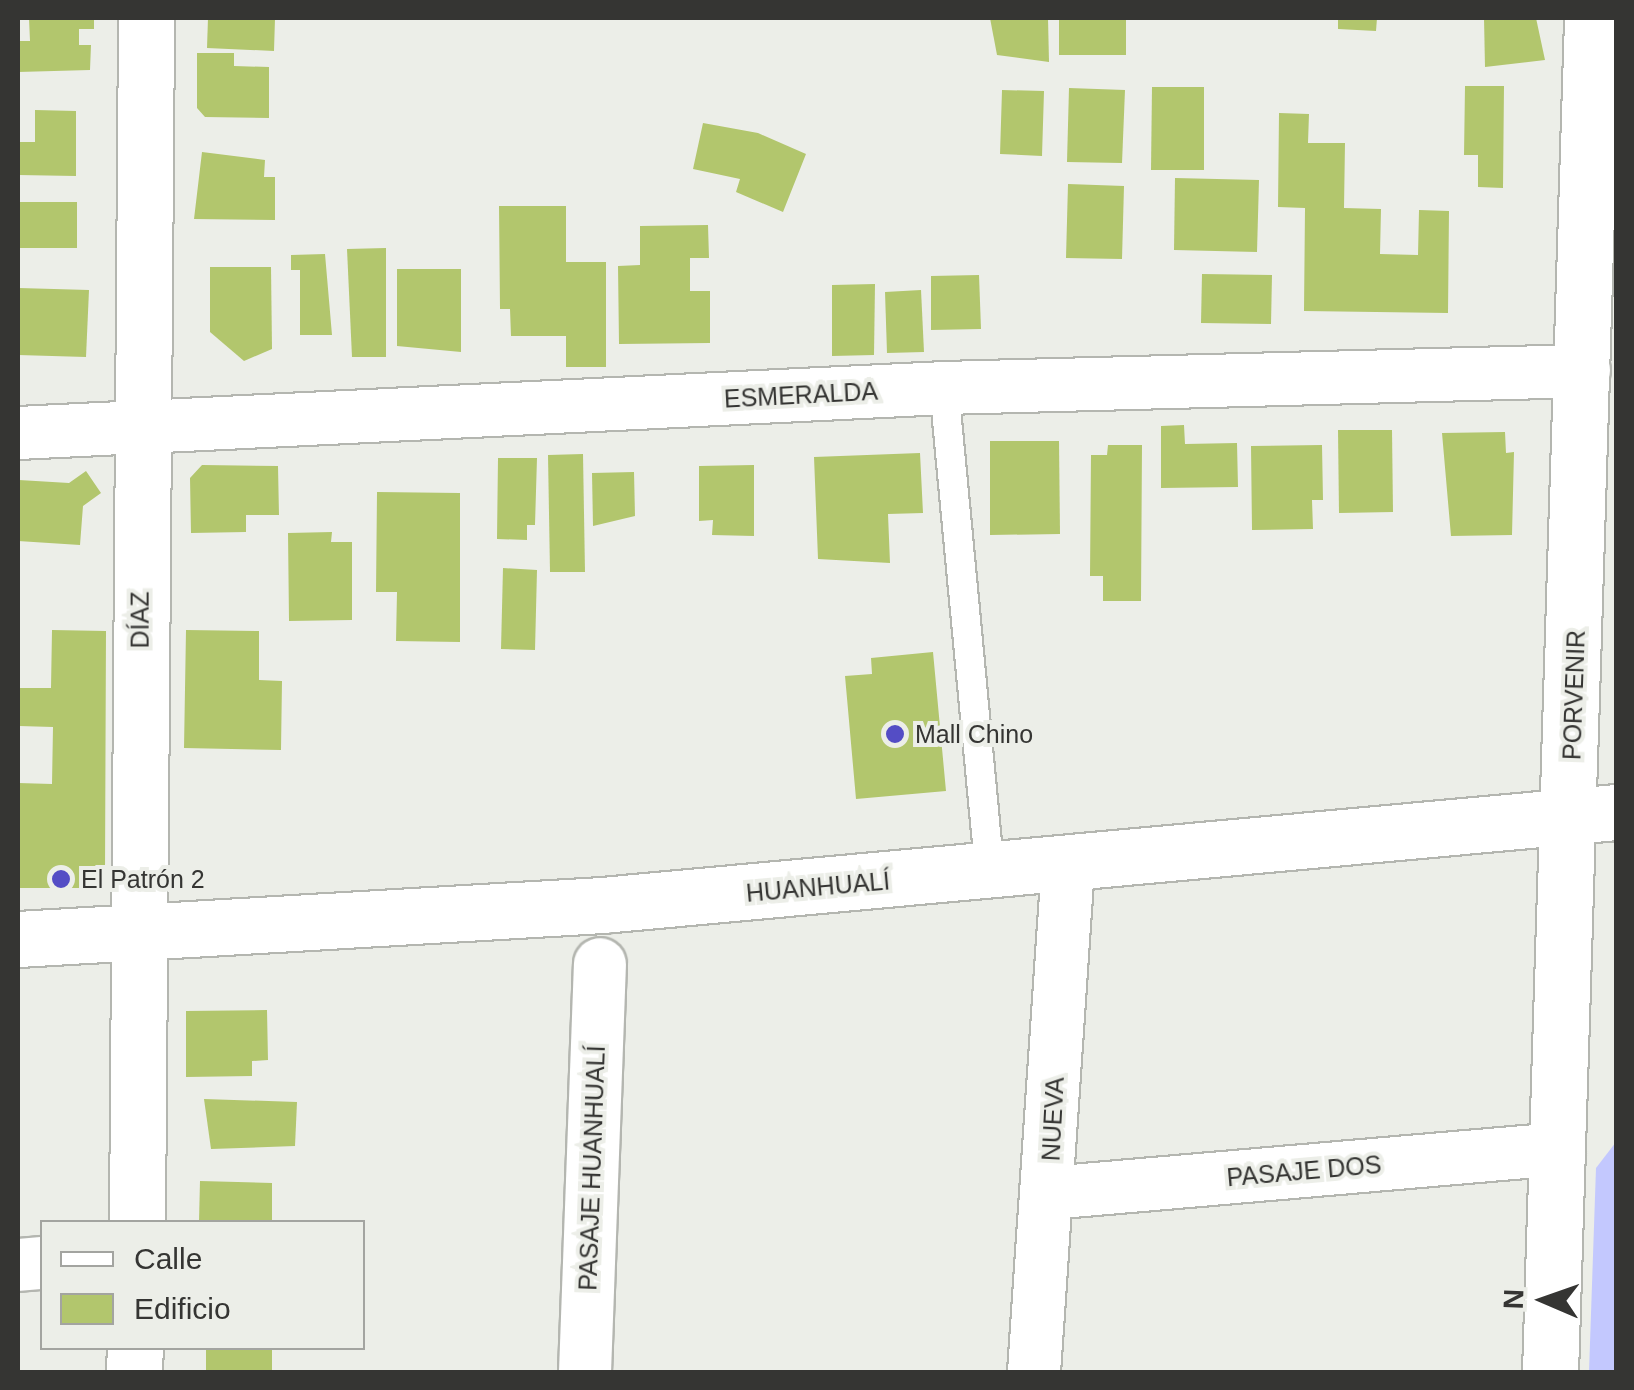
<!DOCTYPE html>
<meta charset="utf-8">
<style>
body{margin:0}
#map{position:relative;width:1634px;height:1390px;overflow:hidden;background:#eceee8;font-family:Helvetica,sans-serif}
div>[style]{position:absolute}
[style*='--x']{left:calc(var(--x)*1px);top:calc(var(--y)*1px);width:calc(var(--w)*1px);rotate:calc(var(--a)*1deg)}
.green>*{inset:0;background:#c3c8fe}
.building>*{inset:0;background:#b2c66d}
.roads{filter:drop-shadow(2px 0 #b4b6b0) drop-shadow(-2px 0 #b4b6b0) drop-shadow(0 2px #b4b6b0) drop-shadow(0 -2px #b4b6b0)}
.service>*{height:28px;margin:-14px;padding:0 14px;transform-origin:14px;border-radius:14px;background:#fff}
.minor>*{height:52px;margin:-26px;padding:0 26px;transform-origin:26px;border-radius:26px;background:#fff}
.tertiary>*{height:55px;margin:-27.5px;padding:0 27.5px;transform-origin:27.5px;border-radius:27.5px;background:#fff}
.dots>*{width:28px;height:28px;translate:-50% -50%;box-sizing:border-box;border:5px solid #eceee8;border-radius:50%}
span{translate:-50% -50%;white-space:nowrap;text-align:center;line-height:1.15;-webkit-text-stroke:8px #eceee8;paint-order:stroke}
.street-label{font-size:25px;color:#353533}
.poi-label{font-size:25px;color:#353533}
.left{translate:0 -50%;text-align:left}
.frame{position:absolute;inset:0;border:20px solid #353533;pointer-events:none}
.legend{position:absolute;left:40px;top:1220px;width:325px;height:130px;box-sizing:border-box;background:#eceee8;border:2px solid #a3a4a0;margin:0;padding:12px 18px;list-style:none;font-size:30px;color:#353533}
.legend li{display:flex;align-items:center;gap:20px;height:50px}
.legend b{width:50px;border:2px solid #a3a4a0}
.north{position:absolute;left:1494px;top:1250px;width:100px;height:100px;-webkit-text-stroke:8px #eceee8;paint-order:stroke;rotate:272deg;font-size:28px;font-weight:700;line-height:40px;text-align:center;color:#353533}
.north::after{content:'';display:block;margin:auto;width:35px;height:45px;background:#353533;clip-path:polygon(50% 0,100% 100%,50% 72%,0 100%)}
</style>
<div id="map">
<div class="green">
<div style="clip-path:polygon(1616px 1142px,1616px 1372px,1589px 1372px,1596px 1168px)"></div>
</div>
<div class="building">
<div style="clip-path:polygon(29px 18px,94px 18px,94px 29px,79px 29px,79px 45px,91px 45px,90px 70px,18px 72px,18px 41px,30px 41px)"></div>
<div style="clip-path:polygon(208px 18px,275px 18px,274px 51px,207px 48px)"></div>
<div style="clip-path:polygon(990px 18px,1048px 18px,1049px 62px,997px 55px)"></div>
<div style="clip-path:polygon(1059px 18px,1126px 18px,1126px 55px,1059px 55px)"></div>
<div style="clip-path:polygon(1338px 18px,1377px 18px,1376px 31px,1338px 29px)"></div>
<div style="clip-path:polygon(1484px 18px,1536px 18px,1545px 60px,1485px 67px)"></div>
<div style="clip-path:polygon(197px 53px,234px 53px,234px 66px,269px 67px,269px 118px,205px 117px,197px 108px)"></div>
<div style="clip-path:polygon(1465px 86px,1504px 86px,1503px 188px,1478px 187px,1478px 155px,1464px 155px)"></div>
<div style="clip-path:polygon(1152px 87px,1204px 87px,1204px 170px,1151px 170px)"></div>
<div style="clip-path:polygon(1069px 88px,1125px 90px,1122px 163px,1067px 162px)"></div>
<div style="clip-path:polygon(1002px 90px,1044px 91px,1042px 156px,1000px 154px)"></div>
<div style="clip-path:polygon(35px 110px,76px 111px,76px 176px,18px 175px,18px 142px,35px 142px)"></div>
<div style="clip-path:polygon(1279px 113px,1309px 114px,1308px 143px,1345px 143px,1344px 208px,1381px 209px,1380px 254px,1418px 255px,1419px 210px,1449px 211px,1448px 313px,1304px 311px,1305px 208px,1278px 207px)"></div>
<div style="clip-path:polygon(703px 123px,758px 133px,806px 154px,783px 212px,736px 192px,740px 179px,693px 169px)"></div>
<div style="clip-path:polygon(202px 152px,265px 160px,264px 177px,275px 177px,275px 220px,194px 219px)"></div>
<div style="clip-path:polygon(1175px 178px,1259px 180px,1257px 252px,1174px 250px)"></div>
<div style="clip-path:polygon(1068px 184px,1124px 186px,1122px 259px,1066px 258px)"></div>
<div style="clip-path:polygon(18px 202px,77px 202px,77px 248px,18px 248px)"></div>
<div style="clip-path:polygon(499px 206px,566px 206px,566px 262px,606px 262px,606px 367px,566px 367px,566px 336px,511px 336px,510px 309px,500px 309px)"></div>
<div style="clip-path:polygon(708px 225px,709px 258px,690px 258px,690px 291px,710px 291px,710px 343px,619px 344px,618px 266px,640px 265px,640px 226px)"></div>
<div style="clip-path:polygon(386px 248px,386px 357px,352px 357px,347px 249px)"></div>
<div style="clip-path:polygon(325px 254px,332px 335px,300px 335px,300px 270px,291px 270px,291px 255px)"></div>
<div style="clip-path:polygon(210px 267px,271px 267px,272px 349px,244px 361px,210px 332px)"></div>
<div style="clip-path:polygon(397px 269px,461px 269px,461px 352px,397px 346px)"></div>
<div style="clip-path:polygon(1202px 274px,1272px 275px,1271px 324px,1201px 323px)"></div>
<div style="clip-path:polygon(979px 275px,981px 329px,931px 330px,931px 276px)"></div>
<div style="clip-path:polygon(875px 284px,874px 355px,832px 356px,832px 285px)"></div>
<div style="clip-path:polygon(19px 288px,89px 290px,86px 357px,18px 355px)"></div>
<div style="clip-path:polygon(921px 290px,924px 352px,887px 353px,885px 292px)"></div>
<div style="clip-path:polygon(1184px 425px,1185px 444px,1237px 443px,1238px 487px,1161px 488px,1161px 426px)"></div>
<div style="clip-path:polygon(1338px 430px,1392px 430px,1393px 512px,1339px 513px)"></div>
<div style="clip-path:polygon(1505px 432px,1506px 453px,1514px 452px,1512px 535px,1451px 536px,1442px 433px)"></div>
<div style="clip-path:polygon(990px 441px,1059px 441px,1060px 534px,990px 535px)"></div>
<div style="clip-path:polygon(1108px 445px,1142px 445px,1141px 601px,1103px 601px,1103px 576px,1090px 576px,1091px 455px,1107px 455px)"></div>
<div style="clip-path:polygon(1322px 445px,1323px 500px,1312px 500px,1313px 529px,1252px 530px,1251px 446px)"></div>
<div style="clip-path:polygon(920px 453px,923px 513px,888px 514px,890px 563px,818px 559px,814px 457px)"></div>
<div style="clip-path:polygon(583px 454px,585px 572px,550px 572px,548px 455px)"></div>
<div style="clip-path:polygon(498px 458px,537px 458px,535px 525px,527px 525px,527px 540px,497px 539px)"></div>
<div style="clip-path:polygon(202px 465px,278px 466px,279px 515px,246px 515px,246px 532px,191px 533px,190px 478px)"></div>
<div style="clip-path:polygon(754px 465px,754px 536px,712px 535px,713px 520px,699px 521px,699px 466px)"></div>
<div style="clip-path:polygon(86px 471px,101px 493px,83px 506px,80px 545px,18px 541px,19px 480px,69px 483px)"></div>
<div style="clip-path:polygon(634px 472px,635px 516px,593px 526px,592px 473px)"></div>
<div style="clip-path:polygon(377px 492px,460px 493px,460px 642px,396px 641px,397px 592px,376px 592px)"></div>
<div style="clip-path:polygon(332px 532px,331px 542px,352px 542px,352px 620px,289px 621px,288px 533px)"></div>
<div style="clip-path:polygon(503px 568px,537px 570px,535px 650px,501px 649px)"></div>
<div style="clip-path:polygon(52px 630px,106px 631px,105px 872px,87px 888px,18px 888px,18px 783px,52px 784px,53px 727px,19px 726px,20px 688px,51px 688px)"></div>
<div style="clip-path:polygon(186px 630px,259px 631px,259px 680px,282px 681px,281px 750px,184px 748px)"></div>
<div style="clip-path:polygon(933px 652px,946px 791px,856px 799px,845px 676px,872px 674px,871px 658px)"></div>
<div style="clip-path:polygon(267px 1010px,268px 1060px,252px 1061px,252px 1076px,186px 1077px,186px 1011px)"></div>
<div style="clip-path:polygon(204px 1099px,297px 1102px,295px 1146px,211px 1149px)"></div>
<div style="clip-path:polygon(200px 1181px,272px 1183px,272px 1222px,199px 1222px)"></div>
<div style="clip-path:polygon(206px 1348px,272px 1348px,272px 1372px,206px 1372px)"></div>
</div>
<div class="roads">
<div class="service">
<div style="--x:944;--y:388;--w:486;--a:84.6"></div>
</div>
<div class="minor">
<div style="--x:18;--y:433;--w:927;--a:-2.78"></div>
<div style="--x:944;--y:388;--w:640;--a:-1.52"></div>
<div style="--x:1049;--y:1193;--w:512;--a:-4.93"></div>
<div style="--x:18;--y:1265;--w:24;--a:-5"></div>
<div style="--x:585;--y:1372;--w:408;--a:-87.9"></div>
<div style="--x:1034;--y:1372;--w:507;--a:-86.16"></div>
</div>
<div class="tertiary">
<div style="--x:18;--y:939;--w:585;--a:-3.33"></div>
<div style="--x:602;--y:905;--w:1018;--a:-5.24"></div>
<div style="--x:137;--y:1222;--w:1204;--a:-89.57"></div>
<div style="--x:134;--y:1372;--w:24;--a:-88"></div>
<div style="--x:1550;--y:1372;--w:1355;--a:-88.22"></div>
</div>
</div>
<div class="dots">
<div style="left:895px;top:734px;background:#544dc5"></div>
<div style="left:61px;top:879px;background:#544dc5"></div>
</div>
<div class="street-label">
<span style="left:801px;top:395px;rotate:-3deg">ESMERALDA</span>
<span style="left:140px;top:620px;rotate:-90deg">DÍAZ</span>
<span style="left:1574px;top:695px;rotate:-88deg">PORVENIR</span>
<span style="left:818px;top:887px;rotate:-5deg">HUANHUALÍ</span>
<span style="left:1053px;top:1119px;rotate:-87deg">NUEVA</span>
<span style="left:592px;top:1168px;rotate:-88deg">PASAJE HUANHUALÍ</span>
<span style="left:1304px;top:1171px;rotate:-5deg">PASAJE DOS</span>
</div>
<div class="poi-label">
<span class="left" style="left:915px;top:734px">Mall Chino</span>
<span class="left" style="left:81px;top:879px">El Patrón 2</span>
</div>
<div class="frame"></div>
<ul class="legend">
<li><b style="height:12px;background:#fff"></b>Calle</li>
<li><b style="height:28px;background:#b2c66d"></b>Edificio</li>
</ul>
<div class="north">N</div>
</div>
